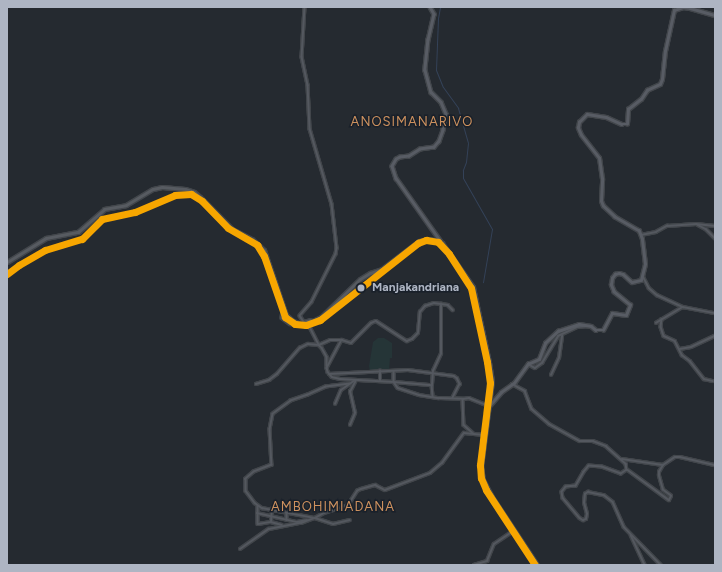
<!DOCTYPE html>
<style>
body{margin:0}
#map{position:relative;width:722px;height:572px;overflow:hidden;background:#252a30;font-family:Figtree,sans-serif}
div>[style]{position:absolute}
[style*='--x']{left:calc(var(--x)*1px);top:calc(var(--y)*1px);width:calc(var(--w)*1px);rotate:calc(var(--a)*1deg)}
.green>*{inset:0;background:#253537}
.stream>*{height:1px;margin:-0.5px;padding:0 0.5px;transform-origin:0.5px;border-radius:0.5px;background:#344258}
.roads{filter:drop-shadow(1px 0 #42464b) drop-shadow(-1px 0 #42464b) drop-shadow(0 1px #42464b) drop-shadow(0 -1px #42464b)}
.street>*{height:1.5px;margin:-0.75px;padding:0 0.75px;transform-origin:0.75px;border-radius:0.75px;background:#54585f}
.secondary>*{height:2.5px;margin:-1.25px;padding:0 1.25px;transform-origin:1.25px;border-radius:1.25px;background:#585c64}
.primary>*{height:3px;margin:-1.5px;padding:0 1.5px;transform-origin:1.5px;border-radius:1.5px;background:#575b61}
.rail-1>*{height:7px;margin:-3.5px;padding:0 3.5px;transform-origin:3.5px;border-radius:3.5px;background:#f7a600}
.dots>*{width:11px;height:11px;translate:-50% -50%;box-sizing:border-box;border:2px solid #19202a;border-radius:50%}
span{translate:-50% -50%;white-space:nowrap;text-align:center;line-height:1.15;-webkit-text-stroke:3px #19202a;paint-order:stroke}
.stop-label{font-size:12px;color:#aeb5c3;font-weight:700}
.left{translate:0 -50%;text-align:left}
.neighbourhood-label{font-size:13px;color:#cd915e;letter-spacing:1px}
.frame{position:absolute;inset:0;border:8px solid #aeb5c3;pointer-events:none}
</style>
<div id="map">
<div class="green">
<div style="clip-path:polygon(378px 338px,384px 338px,392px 343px,392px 358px,390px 358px,389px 371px,370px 371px,369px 366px,373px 342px)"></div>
</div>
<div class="stream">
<div style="--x:440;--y:7;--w:11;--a:100"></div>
<div style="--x:438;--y:18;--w:52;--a:92.2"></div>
<div style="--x:436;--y:70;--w:18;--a:68"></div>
<div style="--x:443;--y:87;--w:26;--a:54"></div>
<div style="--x:458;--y:108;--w:36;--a:74"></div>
<div style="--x:468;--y:143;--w:19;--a:96"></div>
<div style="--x:466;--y:162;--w:9;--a:111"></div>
<div style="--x:463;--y:170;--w:8;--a:90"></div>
<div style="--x:463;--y:178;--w:59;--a:60.4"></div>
<div style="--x:492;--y:229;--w:54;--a:99.6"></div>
</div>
<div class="roads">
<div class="street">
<div style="--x:305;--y:7;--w:50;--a:93.4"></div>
<div style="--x:302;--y:57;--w:29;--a:78"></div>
<div style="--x:308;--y:85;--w:44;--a:87.4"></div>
<div style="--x:310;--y:129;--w:78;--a:73.7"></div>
<div style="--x:332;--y:204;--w:44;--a:83.5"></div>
<div style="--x:337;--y:248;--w:6;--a:99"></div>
<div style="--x:336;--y:254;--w:54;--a:116.6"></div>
<div style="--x:312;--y:302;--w:18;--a:131"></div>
<div style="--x:300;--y:316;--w:7;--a:56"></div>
<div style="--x:304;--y:322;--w:7;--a:-16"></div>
<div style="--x:698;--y:225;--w:9;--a:27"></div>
<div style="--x:706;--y:229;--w:13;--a:45"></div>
<div style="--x:641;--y:235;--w:15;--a:-11"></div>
<div style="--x:656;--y:232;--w:13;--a:-29"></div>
<div style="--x:667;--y:226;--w:29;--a:-4"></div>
<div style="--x:696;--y:224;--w:19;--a:6"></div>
<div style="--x:643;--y:276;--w:13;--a:63"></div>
<div style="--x:649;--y:288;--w:11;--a:41"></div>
<div style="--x:657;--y:295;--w:29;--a:25"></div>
<div style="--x:683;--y:307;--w:33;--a:11"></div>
<div style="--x:283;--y:310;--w:8;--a:97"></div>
<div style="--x:282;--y:318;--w:10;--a:37"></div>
<div style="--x:290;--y:324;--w:20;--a:9"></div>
<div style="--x:310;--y:327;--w:20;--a:63"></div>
<div style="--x:319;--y:345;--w:12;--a:-24"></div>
<div style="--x:330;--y:340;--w:12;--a:0"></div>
<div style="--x:342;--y:340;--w:32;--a:118"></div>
<div style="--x:327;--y:368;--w:4;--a:76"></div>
<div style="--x:328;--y:372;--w:6;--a:51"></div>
<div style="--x:332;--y:377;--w:8;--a:14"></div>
<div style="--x:340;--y:379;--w:54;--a:3.2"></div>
<div style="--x:394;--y:382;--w:7;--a:56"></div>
<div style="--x:398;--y:388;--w:22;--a:18"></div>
<div style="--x:419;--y:395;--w:20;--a:9"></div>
<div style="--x:439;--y:398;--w:24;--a:2"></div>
<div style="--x:463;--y:399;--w:26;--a:88"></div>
<div style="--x:464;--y:425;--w:13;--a:42"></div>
<div style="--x:474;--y:434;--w:10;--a:6"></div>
<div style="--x:662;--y:319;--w:8;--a:97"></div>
<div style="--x:661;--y:327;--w:9;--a:72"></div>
<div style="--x:664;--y:336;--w:12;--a:24"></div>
<div style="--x:675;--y:341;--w:16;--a:63"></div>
<div style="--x:682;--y:355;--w:10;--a:37"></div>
<div style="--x:690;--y:361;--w:23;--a:52"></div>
<div style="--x:704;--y:379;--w:9;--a:13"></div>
<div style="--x:656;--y:323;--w:31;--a:-31"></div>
<div style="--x:342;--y:340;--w:9;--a:18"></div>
<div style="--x:351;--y:343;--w:28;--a:-45"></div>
<div style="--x:371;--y:323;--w:5;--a:-22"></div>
<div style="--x:376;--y:321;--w:37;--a:33"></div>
<div style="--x:407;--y:341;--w:5;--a:-22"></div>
<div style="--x:412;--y:339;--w:8;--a:-45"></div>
<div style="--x:418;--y:333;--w:21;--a:-85"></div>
<div style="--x:420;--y:312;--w:8;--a:-50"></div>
<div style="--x:425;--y:306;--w:9;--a:-18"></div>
<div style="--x:434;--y:303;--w:14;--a:8"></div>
<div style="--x:448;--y:305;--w:7;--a:45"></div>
<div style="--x:680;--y:349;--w:11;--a:-10"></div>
<div style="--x:691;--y:347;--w:26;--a:-25"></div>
<div style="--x:528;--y:364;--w:8;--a:30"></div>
<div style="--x:535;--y:368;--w:9;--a:-36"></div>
<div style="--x:542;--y:363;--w:31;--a:-59"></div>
<div style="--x:558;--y:336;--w:21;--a:-25"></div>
<div style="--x:577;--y:327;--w:11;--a:-5"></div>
<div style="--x:394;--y:371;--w:11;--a:90"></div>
<div style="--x:394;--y:382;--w:38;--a:5"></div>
<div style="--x:432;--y:385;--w:12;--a:85"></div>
<div style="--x:329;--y:374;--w:79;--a:-2.9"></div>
<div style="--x:408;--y:370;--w:46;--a:7.4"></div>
<div style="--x:454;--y:376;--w:4;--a:34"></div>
<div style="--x:457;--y:378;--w:7;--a:63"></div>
<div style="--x:460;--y:384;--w:16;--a:117"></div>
<div style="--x:551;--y:375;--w:19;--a:-65"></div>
<div style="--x:559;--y:358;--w:22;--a:-82"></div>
<div style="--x:380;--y:381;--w:10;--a:-90"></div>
<div style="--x:256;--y:384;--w:14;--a:-17"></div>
<div style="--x:269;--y:380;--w:10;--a:-37"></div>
<div style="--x:277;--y:374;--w:35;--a:-49"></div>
<div style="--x:300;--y:348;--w:9;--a:-27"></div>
<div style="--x:308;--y:344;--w:11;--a:5"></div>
<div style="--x:319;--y:345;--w:4;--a:45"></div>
<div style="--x:322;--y:348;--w:10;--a:61"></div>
<div style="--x:327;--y:357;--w:9;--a:90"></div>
<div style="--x:350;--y:384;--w:24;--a:173"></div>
<div style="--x:326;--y:387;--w:20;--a:156"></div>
<div style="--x:308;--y:395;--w:18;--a:161"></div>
<div style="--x:291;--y:401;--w:22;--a:144"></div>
<div style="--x:273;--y:414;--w:15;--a:101"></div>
<div style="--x:270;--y:429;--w:36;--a:87"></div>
<div style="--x:272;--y:465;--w:19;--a:159"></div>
<div style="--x:254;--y:472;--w:11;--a:139"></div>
<div style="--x:246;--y:479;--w:12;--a:90"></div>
<div style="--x:246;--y:491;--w:15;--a:53"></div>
<div style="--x:255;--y:503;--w:9;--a:36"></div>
<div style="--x:262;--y:508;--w:54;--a:10.7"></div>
<div style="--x:315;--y:518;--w:10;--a:-29"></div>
<div style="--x:324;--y:513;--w:25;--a:-18"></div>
<div style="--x:348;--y:505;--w:17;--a:-57"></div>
<div style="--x:357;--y:491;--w:4;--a:-27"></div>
<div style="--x:361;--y:489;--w:15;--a:-16"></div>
<div style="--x:375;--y:485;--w:11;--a:27"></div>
<div style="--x:385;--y:490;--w:48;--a:-20.7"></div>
<div style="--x:430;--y:473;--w:16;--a:-40"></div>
<div style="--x:442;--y:463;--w:37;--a:-54"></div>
<div style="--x:464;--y:433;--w:10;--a:6"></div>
<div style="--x:512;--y:384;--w:15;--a:28"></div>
<div style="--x:525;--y:391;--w:19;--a:69"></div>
<div style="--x:532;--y:409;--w:23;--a:41"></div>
<div style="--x:549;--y:424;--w:35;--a:29"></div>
<div style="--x:580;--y:441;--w:13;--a:0"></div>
<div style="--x:593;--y:441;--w:14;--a:21"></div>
<div style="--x:606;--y:446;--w:27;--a:42"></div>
<div style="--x:626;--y:464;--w:6;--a:81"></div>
<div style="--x:627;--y:470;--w:7;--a:146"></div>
<div style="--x:621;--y:474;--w:20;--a:-160"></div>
<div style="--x:602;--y:467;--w:13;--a:-176"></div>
<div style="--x:589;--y:466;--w:8;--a:130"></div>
<div style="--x:584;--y:472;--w:16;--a:120"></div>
<div style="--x:576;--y:486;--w:10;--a:174"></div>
<div style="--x:566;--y:487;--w:6;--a:129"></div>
<div style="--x:562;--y:492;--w:6;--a:81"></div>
<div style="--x:563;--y:498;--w:26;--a:50"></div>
<div style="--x:580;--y:518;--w:4;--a:34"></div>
<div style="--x:583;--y:520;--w:3;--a:-18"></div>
<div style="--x:586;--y:519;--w:5;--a:-79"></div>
<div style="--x:587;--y:514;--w:11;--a:-105"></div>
<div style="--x:584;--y:503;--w:9;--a:-84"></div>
<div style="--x:585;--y:494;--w:4;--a:-34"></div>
<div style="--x:588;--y:492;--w:16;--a:11"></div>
<div style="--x:604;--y:495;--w:11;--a:38"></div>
<div style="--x:613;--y:502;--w:27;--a:66"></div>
<div style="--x:624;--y:527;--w:53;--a:45.8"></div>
<div style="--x:432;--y:385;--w:14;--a:-86"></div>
<div style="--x:433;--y:371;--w:19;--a:-65"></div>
<div style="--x:441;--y:354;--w:50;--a:-90"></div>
<div style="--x:463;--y:399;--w:6;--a:-9"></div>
<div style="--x:469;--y:398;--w:22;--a:22"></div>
<div style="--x:335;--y:404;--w:15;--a:-67"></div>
<div style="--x:341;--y:390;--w:16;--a:-35"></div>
<div style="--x:350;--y:425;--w:13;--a:-67"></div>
<div style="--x:355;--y:413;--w:22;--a:-103"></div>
<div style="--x:350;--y:392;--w:13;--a:-63"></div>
<div style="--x:622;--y:459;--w:41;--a:8.3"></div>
<div style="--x:628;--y:470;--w:51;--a:36.2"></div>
<div style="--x:669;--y:500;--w:4;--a:-63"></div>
<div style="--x:671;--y:496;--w:10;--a:-143"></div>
<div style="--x:663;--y:490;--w:15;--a:-106"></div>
<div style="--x:659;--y:476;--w:4;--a:-90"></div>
<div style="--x:659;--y:472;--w:8;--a:-60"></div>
<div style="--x:663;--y:465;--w:14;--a:-34"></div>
<div style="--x:675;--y:457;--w:5;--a:0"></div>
<div style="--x:680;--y:457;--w:36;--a:13"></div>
<div style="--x:258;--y:506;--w:18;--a:90"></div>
<div style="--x:258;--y:524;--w:13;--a:-9"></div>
<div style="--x:271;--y:522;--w:11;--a:15"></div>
<div style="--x:257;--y:513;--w:41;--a:12.7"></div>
<div style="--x:297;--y:522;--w:10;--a:-11"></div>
<div style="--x:287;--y:513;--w:7;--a:90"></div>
<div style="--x:271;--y:522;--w:13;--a:-86"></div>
<div style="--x:631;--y:535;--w:33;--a:65"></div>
<div style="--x:240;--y:549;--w:35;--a:-35"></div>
<div style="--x:269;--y:529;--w:33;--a:-11"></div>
<div style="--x:301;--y:523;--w:15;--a:-20"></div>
<div style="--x:315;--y:518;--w:19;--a:18"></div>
<div style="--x:333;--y:524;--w:17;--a:-13"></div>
<div style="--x:474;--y:565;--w:14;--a:-17"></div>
<div style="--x:487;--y:561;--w:18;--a:-68"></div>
<div style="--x:494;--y:544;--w:23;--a:-34"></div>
</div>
<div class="secondary">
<div style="--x:430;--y:7;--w:8;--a:60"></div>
<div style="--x:434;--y:14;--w:26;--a:103"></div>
<div style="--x:428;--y:39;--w:31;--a:96"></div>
<div style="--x:425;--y:70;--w:23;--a:75"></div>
<div style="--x:431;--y:92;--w:14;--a:45"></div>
<div style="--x:441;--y:102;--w:13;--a:67"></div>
<div style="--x:446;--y:114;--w:16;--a:101"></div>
<div style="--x:443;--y:130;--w:12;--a:110"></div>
<div style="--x:439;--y:141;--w:8;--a:130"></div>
<div style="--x:434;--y:147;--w:14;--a:172"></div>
<div style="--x:420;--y:149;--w:13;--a:148"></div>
<div style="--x:409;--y:156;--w:9;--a:174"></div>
<div style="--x:400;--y:157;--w:4;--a:153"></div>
<div style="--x:396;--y:159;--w:8;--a:120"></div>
<div style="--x:392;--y:166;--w:13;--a:72"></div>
<div style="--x:396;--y:178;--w:80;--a:54.7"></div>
<div style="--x:489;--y:406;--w:18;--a:-49"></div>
<div style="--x:501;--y:392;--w:16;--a:-35"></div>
<div style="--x:514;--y:383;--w:24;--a:-54"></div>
<div style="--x:528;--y:364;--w:12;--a:-24"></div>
<div style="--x:539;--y:359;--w:17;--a:-69"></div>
<div style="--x:545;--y:343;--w:18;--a:-43"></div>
<div style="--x:558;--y:331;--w:22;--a:-18"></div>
<div style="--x:579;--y:324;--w:12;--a:9"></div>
<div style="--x:591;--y:326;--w:6;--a:39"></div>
<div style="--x:596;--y:330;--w:7;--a:0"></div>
<div style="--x:603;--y:330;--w:19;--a:-62"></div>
<div style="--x:612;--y:313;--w:14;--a:8"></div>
<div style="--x:626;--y:315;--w:11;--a:-68"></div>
<div style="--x:630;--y:305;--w:21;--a:-141"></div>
<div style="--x:614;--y:292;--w:8;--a:-113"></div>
<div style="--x:611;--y:285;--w:7;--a:-82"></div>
<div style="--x:612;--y:278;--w:5;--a:-53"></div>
<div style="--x:615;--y:274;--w:4;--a:-14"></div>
<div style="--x:619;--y:273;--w:4;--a:14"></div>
<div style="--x:623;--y:274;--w:12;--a:42"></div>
<div style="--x:632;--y:282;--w:9;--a:-13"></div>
<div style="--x:641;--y:280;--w:16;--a:-76"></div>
<div style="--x:645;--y:264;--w:25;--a:-97"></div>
<div style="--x:642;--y:239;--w:9;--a:-111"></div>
<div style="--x:639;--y:231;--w:28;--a:-150"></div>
<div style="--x:615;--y:217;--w:16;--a:-137"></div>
<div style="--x:603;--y:206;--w:5;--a:-112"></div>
<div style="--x:601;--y:201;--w:22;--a:-87"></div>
<div style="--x:602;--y:179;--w:21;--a:-98"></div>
<div style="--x:599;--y:158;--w:29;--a:-128"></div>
<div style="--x:581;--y:135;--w:8;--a:-113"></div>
<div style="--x:578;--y:128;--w:6;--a:-81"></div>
<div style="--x:579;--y:122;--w:11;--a:-45"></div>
<div style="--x:587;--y:114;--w:19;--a:9"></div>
<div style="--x:606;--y:117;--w:17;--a:24"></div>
<div style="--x:622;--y:124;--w:5;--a:0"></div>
<div style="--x:627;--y:124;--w:15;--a:-86"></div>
<div style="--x:628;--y:109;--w:16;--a:-38"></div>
<div style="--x:641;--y:99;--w:11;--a:-56"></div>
<div style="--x:647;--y:90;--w:14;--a:-25"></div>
<div style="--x:660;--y:84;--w:5;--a:-68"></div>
<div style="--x:662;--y:79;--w:28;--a:-84"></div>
<div style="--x:665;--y:51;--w:42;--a:-77.6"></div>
<div style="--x:674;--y:10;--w:9;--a:-18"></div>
<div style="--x:683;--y:7;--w:7;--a:8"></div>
<div style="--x:690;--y:8;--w:26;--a:16"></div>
</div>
<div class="primary">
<div style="--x:7;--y:262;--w:46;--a:-31.6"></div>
<div style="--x:46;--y:238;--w:33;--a:-11"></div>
<div style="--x:78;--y:232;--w:35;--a:-41"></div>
<div style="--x:104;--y:209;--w:22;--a:-10"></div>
<div style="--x:126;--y:205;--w:31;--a:-31"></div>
<div style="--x:153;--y:189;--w:9;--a:-13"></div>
<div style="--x:162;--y:187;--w:23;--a:5"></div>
<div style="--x:185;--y:189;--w:9;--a:18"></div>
<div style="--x:194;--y:192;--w:8;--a:40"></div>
<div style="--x:200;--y:197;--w:45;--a:45"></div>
<div style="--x:232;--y:229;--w:22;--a:27"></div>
<div style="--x:252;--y:239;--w:16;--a:43"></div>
<div style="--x:264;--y:250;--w:69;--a:71.3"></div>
<div style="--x:286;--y:315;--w:9;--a:41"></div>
<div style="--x:293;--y:321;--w:12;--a:20"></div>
<div style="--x:304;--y:325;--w:19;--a:-25"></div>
<div style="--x:321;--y:317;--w:54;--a:-44.3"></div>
<div style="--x:360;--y:279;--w:12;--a:-31"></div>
<div style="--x:370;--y:273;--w:13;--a:-18"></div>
<div style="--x:382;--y:269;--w:46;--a:-37.1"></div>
<div style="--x:419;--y:241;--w:11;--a:-10"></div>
<div style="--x:430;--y:239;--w:13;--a:18"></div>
<div style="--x:442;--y:243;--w:54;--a:54.8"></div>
<div style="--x:473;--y:287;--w:77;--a:78"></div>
<div style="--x:489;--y:362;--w:19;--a:81"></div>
<div style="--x:492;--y:381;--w:87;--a:97.3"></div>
<div style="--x:481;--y:467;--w:13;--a:81"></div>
<div style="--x:483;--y:480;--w:19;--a:62"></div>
<div style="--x:492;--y:497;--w:82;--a:56.5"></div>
</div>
</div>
<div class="rail-1">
<div style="--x:7;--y:274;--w:15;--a:-37"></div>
<div style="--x:19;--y:265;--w:30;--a:-30"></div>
<div style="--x:45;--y:250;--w:39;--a:-17"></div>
<div style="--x:82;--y:239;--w:28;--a:-45"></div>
<div style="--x:102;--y:219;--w:34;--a:-12"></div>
<div style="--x:135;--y:212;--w:43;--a:-23"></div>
<div style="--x:175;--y:195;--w:16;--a:-4"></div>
<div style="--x:191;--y:194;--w:13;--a:32"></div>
<div style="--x:202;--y:201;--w:37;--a:46"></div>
<div style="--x:228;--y:228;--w:34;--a:30"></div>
<div style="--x:257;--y:245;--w:13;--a:58"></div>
<div style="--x:264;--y:256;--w:65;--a:71"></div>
<div style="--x:285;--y:317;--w:12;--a:35"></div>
<div style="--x:295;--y:324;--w:11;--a:5"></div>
<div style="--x:306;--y:325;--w:15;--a:-20"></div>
<div style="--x:320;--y:320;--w:125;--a:-38.2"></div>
<div style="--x:418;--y:243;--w:9;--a:-21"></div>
<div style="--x:426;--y:240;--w:12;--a:9"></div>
<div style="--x:438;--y:242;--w:16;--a:47"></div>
<div style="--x:449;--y:254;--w:40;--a:57.1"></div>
<div style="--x:471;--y:288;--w:76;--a:77.8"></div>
<div style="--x:487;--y:362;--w:21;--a:82"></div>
<div style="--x:490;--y:383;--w:83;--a:97"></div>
<div style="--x:480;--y:465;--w:13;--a:86"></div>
<div style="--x:481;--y:478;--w:13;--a:67"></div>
<div style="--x:486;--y:490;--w:90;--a:56.8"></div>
</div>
<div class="dots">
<div style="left:361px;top:288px;background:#aeb5c3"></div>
</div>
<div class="stop-label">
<span class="left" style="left:372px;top:288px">Manjakandriana</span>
</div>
<div class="neighbourhood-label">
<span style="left:412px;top:122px">ANOSIMANARIVO</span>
<span style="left:333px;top:507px">AMBOHIMIADANA</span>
</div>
<div class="frame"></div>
</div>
